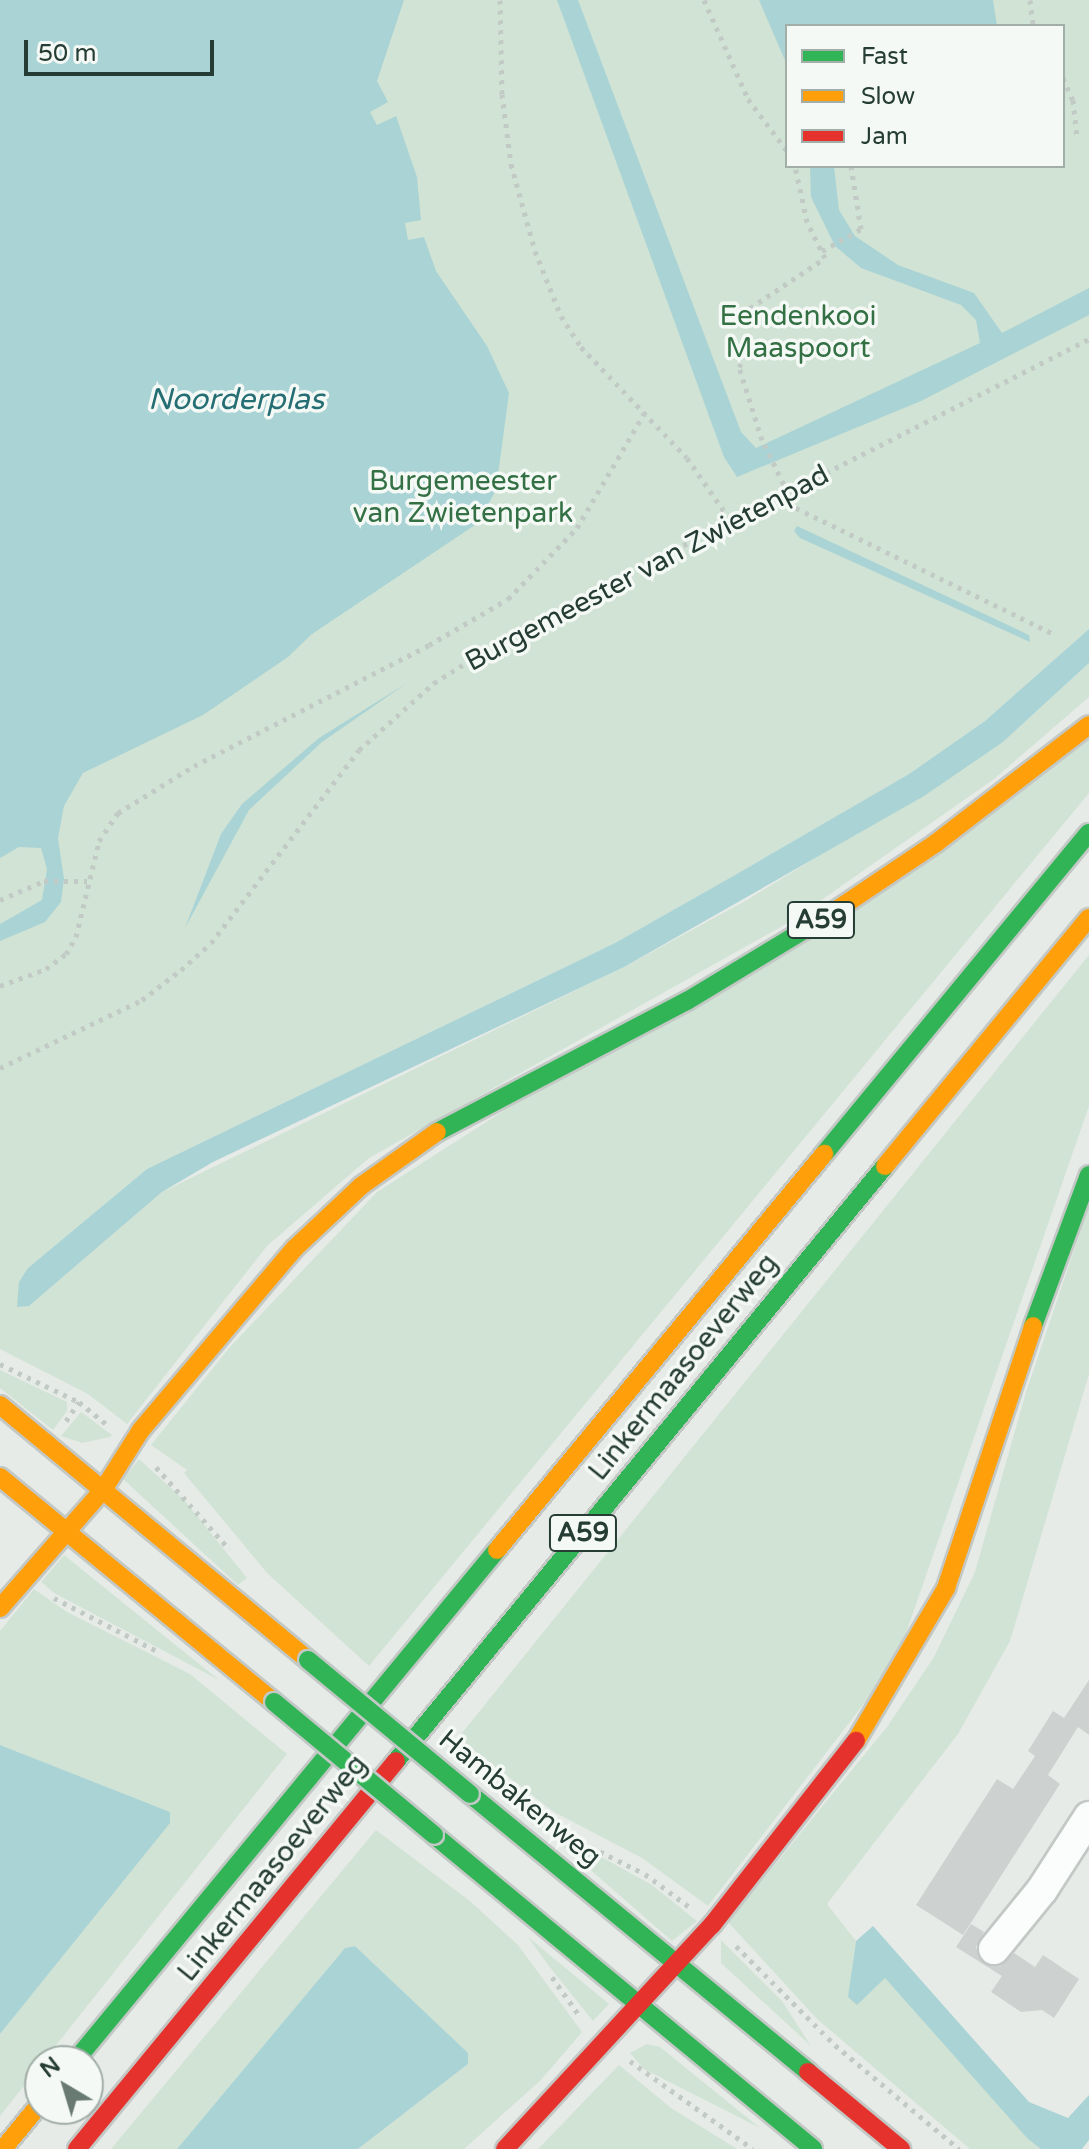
<!DOCTYPE html>
<style>
body{margin:0}
#map{position:relative;width:1089px;height:2149px;overflow:hidden;background:#e6ebe8;font-family:"Varela Round",sans-serif}
div>[style]{position:absolute}
[style*='--x']{left:calc(var(--x)*1px);top:calc(var(--y)*1px);width:calc(var(--w)*1px);rotate:calc(var(--a)*1deg)}
.green>*{inset:0;background:#d1e3d4}
.water>*{inset:0;background:#aad3d5}
.building>*{inset:0;background:#cdd2d0}
.path>*{height:5px;margin-top:-2.5px;transform-origin:0;background:repeating-linear-gradient(90deg,#c2cac6 0 4px,transparent 0 10px)}
.roads{filter:drop-shadow(2px 0 #c3c8c5) drop-shadow(-2px 0 #c3c8c5) drop-shadow(0 2px #c3c8c5) drop-shadow(0 -2px #c3c8c5)}
.street>*{height:30px;margin:-15px;padding:0 15px;transform-origin:15px;border-radius:15px;background:#fbfcfc}
.fast>*{height:18px;margin:-9px;padding:0 9px;transform-origin:9px;border-radius:9px;background:#30b455}
.slow>*{height:18px;margin:-9px;padding:0 9px;transform-origin:9px;border-radius:9px;background:#ff9f0a}
.jam>*{height:18px;margin:-9px;padding:0 9px;transform-origin:9px;border-radius:9px;background:#e5322d}
.bridges{filter:drop-shadow(2px 0 #c2c8c5) drop-shadow(-2px 0 #c2c8c5) drop-shadow(0 2px #c2c8c5) drop-shadow(0 -2px #c2c8c5)}
.fast-bridge>*{height:18px;margin:-9px;padding:0 9px;transform-origin:9px;border-radius:9px;background:#30b455}
span{translate:-50% -50%;white-space:nowrap;text-align:center;line-height:1.15;-webkit-text-stroke:7px #f5f9f6;paint-order:stroke}
.shield-label span{padding:2px 6px;background:#f5f9f6;border:2px solid;border-radius:6px;-webkit-text-stroke-width:0}
.shield-label{font-size:26px;color:#253d34;font-weight:700}
.park-label{font-size:28px;color:#337044}
.street-label{font-size:28px;color:#253d34}
.water-label{font-size:30px;color:#246e74;font-style:italic}
.legend{position:absolute;left:785px;top:24px;width:280px;height:144px;box-sizing:border-box;background:#f5f9f6;border:2px solid #a2aea8;margin:0;padding:10px 14px;list-style:none;font-size:24px;color:#253d34}
.legend li{display:flex;align-items:center;gap:16px;height:40px}
.legend b{width:40px;border:2px solid #a2aea8}
.north{position:absolute;left:24px;top:2045px;width:80px;height:80px;box-sizing:border-box;background:#f5f9f6;border:2px solid #a2aea8;border-radius:50%;rotate:322deg;font-size:22px;font-weight:700;line-height:32px;text-align:center;color:#253d34}
.north::after{content:'';display:block;margin:auto;width:28px;height:36px;background:#697a73;clip-path:polygon(50% 0,100% 100%,50% 72%,0 100%)}
.scale{position:absolute;left:24px;top:40px;width:190px;height:36px;box-sizing:border-box;border:4px solid #253d34;border-top:0;padding-left:10px;font-size:24px;line-height:28px;white-space:nowrap;color:#253d34;-webkit-text-stroke:6px #f5f9f6;paint-order:stroke}
</style>
<div id="map">
<div class="green">
<div style="clip-path:polygon(evenodd,0 0,1089px 0,1089px 629px,985px 721px,909px 774px,735px 875px,615px 943px,147px 1169px,28px 1268px,29px 1306px,162px 1192px,624px 967px,747px 900px,1003px 742px,1089px 663px,1089px 697px,994px 779px,793px 920px,369px 1158px,267px 1246px,127px 1424px,88px 1394px,0 1349px,0 0,787px 26px,1063px 26px,1063px 166px,787px 166px,787px 26px)"></div>
<div style="clip-path:polygon(1089px 736px,1089px 793px,369px 1666px,267px 1573px,184px 1473px,187px 1470px,151px 1445px,230px 1347px,377px 1192px)"></div>
<div style="clip-path:polygon(1089px 955px,1089px 1106px,896px 1662px,708px 1906px,642px 1858px,554px 1812px,458px 1738px)"></div>
<div style="clip-path:polygon(1089px 1206px,1089px 1374px,1010px 1641px,958px 1734px,827px 1904px,856px 1941px,853px 1962px,885px 1977px,1041px 2149px,970px 2149px,817px 2019px,728px 1922px,887px 1727px,934px 1657px,975px 1572px,1026px 1392px)"></div>
<div style="clip-path:polygon(0 1370px,67px 1402px,67px 1411px,53px 1430px,0 1388px)"></div>
<div style="clip-path:polygon(81px 1412px,112px 1435px,110px 1437px,82px 1443px,61px 1436px)"></div>
<div style="clip-path:polygon(139px 1459px,185px 1501px,247px 1578px,238px 1585px,123px 1479px)"></div>
<div style="clip-path:polygon(64px 1555px,219px 1680px,54px 1593px,41px 1582px)"></div>
<div style="clip-path:polygon(34px 1589px,67px 1612px,190px 1674px,287px 1754px,0 2116px,0 2034px,170px 1822px,169px 1812px,0 1745px,0 1631px)"></div>
<div style="clip-path:polygon(531px 1818px,652px 1885px,697px 1921px,672px 1941px)"></div>
<div style="clip-path:polygon(376px 1830px,470px 1901px,518px 1945px,582px 2032px,541px 2080px,464px 2149px,358px 2149px,468px 2064px,467px 2053px,355px 1946px,345px 1948px,177px 2149px,111px 2149px)"></div>
<div style="clip-path:polygon(528px 1937px,609px 2004px,593px 2021px,548px 1965px)"></div>
<div style="clip-path:polygon(721px 1940px,782px 2001px,811px 2046px,721px 1963px)"></div>
<div style="clip-path:polygon(647px 2044px,660px 2047px,760px 2128px,644px 2069px,630px 2053px)"></div>
<div style="clip-path:polygon(619px 2065px,671px 2108px,737px 2149px,538px 2149px)"></div>
</div>
<div class="water">
<div style="clip-path:polygon(0 0,404px 0,377px 81px,388px 102px,370px 112px,377px 125px,396px 116px,417px 177px,421px 220px,405px 223px,408px 240px,424px 237px,436px 271px,487px 346px,509px 393px,496px 490px,478px 523px,312px 634px,288px 657px,203px 715px,83px 773px,64px 806px,58px 838px,64px 879px,61px 902px,45px 922px,0 941px,0 924px,42px 900px,47px 869px,41px 848px,19px 847px,0 858px)"></div>
<div style="clip-path:polygon(557px 0,578px 0,741px 432px,756px 448px,980px 343px,976px 320px,961px 305px,861px 268px,835px 246px,811px 197px,810px 166px,834px 166px,839px 210px,855px 236px,898px 265px,974px 293px,1002px 333px,1089px 288px,1089px 315px,921px 401px,737px 477px,724px 457px)"></div>
<div style="clip-path:polygon(759px 0,993px 0,997px 26px,787px 26px,787px 65px)"></div>
<div style="clip-path:polygon(797px 526px,1029px 635px,1030px 642px,800px 538px,794px 531px)"></div>
<div style="clip-path:polygon(1089px 629px,1089px 663px,1003px 742px,924px 796px,624px 967px,213px 1162px,162px 1192px,29px 1306px,17px 1307px,19px 1282px,28px 1268px,147px 1169px,615px 943px,735px 875px,909px 774px,985px 721px)"></div>
<div style="clip-path:polygon(407px 683px,322px 742px,249px 810px,185px 928px,221px 834px,242px 804px,319px 738px)"></div>
<div style="clip-path:polygon(0 1745px,170px 1812px,170px 1823px,0 2034px)"></div>
<div style="clip-path:polygon(873px 1926px,1029px 2102px,1068px 2118px,1089px 2095px,1089px 2140px,1082px 2149px,1041px 2149px,1028px 2139px,885px 1978px,857px 2005px,848px 1997px,856px 1941px)"></div>
<div style="clip-path:polygon(355px 1946px,468px 2053px,468px 2064px,358px 2149px,177px 2149px,345px 1948px)"></div>
</div>
<div class="building">
<div style="clip-path:polygon(1089px 1680px,1089px 1735px,1078px 1727px,1048px 1775px,1060px 1784px,963px 1935px,916px 1905px,997px 1779px,1013px 1789px,1035px 1756px,1028px 1751px,1053px 1711px,1064px 1718px)"></div>
<div style="clip-path:polygon(971px 1924px,984px 1932px,976px 1947px,983px 1963px,1000px 1966px,1014px 1953px,1035px 1967px,1043px 1955px,1079px 1979px,1054px 2018px,1042px 2010px,1021px 2012px,991px 1992px,1002px 1976px,956px 1947px)"></div>
</div>
<div class="path">
<div style="--x:500;--y:0;--w:94;--a:88.8"></div>
<div style="--x:502;--y:94;--w:71;--a:82.7"></div>
<div style="--x:511;--y:164;--w:90;--a:74.6"></div>
<div style="--x:535;--y:251;--w:70;--a:68.2"></div>
<div style="--x:561;--y:316;--w:37;--a:57"></div>
<div style="--x:581;--y:347;--w:153;--a:46.3"></div>
<div style="--x:687;--y:458;--w:77;--a:55.1"></div>
<div style="--x:704;--y:0;--w:108;--a:66"></div>
<div style="--x:748;--y:99;--w:65;--a:53.1"></div>
<div style="--x:1030;--y:0;--w:26;--a:83"></div>
<div style="--x:1063;--y:78;--w:24;--a:66"></div>
<div style="--x:1073;--y:100;--w:37;--a:84"></div>
<div style="--x:822;--y:251;--w:45;--a:-29.4"></div>
<div style="--x:861;--y:229;--w:64;--a:-99"></div>
<div style="--x:788;--y:493;--w:59;--a:-116.1"></div>
<div style="--x:762;--y:440;--w:77;--a:-107.5"></div>
<div style="--x:739;--y:367;--w:23;--a:-59"></div>
<div style="--x:751;--y:347;--w:31;--a:-101"></div>
<div style="--x:745;--y:317;--w:10;--a:-61"></div>
<div style="--x:750;--y:308;--w:90;--a:-33.7"></div>
<div style="--x:825;--y:258;--w:40;--a:-116.6"></div>
<div style="--x:807;--y:222;--w:57;--a:-102.1"></div>
<div style="--x:778;--y:499;--w:307;--a:26.1"></div>
<div style="--x:0;--y:900;--w:48;--a:-23.4"></div>
<div style="--x:44;--y:881;--w:43;--a:0"></div>
<div style="--x:0;--y:986;--w:49;--a:-20.3"></div>
<div style="--x:46;--y:969;--w:25;--a:-37"></div>
<div style="--x:66;--y:954;--w:20;--a:-60"></div>
<div style="--x:76;--y:937;--w:99;--a:-76.5"></div>
<div style="--x:99;--y:841;--w:34;--a:-56"></div>
<div style="--x:118;--y:813;--w:89;--a:-31.7"></div>
<div style="--x:194;--y:766;--w:264;--a:-27.2"></div>
<div style="--x:429;--y:645;--w:91;--a:-30.2"></div>
<div style="--x:508;--y:599;--w:99;--a:-45.8"></div>
<div style="--x:577;--y:528;--w:134;--a:-59.6"></div>
<div style="--x:0;--y:1068;--w:157;--a:-25.6"></div>
<div style="--x:142;--y:1000;--w:49;--a:-37.6"></div>
<div style="--x:181;--y:970;--w:40;--a:-42"></div>
<div style="--x:211;--y:943;--w:243;--a:-52.5"></div>
<div style="--x:359;--y:750;--w:101;--a:-41.8"></div>
<div style="--x:434;--y:683;--w:105;--a:-32.2"></div>
<div style="--x:523;--y:627;--w:635;--a:-26.97"></div>
<div style="--x:0;--y:1364;--w:88;--a:25.7"></div>
<div style="--x:79;--y:1402;--w:35;--a:39"></div>
<div style="--x:66;--y:1421;--w:23;--a:-56"></div>
<div style="--x:156;--y:1467;--w:110;--a:48.3"></div>
<div style="--x:54;--y:1598;--w:118;--a:27.2"></div>
<div style="--x:591;--y:1847;--w:60;--a:26.6"></div>
<div style="--x:645;--y:1874;--w:54;--a:36.7"></div>
<div style="--x:736;--y:1946;--w:140;--a:45"></div>
<div style="--x:835;--y:2045;--w:162;--a:40"></div>
<div style="--x:552;--y:1977;--w:50;--a:54.7"></div>
<div style="--x:630;--y:2061;--w:151;--a:35.6"></div>
</div>
<div class="roads">
<div class="street">
<div style="--x:994;--y:1949;--w:76;--a:-50.9"></div>
<div style="--x:1042;--y:1890;--w:87;--a:-57.2"></div>
</div>
<div class="fast">
<div style="--x:437;--y:1132;--w:282;--a:-27.7"></div>
<div style="--x:687;--y:1001;--w:166;--a:-31.2"></div>
<div style="--x:824;--y:1154;--w:416;--a:-50.5"></div>
<div style="--x:1033;--y:1326;--w:161;--a:-69.7"></div>
<div style="--x:396;--y:1761;--w:770;--a:-50.58"></div>
<div style="--x:470;--y:1794;--w:438;--a:39.4"></div>
<div style="--x:434;--y:1835;--w:492;--a:39.6"></div>
<div style="--x:75;--y:2061;--w:663;--a:-50.45"></div>
</div>
<div class="slow">
<div style="--x:829;--y:915;--w:129;--a:-33.9"></div>
<div style="--x:936;--y:843;--w:193;--a:-37.6"></div>
<div style="--x:885;--y:1166;--w:321;--a:-50.6"></div>
<div style="--x:0;--y:1405;--w:400;--a:39.6"></div>
<div style="--x:0;--y:1477;--w:355;--a:39.4"></div>
<div style="--x:497;--y:1550;--w:514;--a:-50.45"></div>
<div style="--x:0;--y:1608;--w:157;--a:-48.9"></div>
<div style="--x:103;--y:1490;--w:71;--a:-57.7"></div>
<div style="--x:141;--y:1430;--w:237;--a:-49.8"></div>
<div style="--x:294;--y:1249;--w:92;--a:-43.2"></div>
<div style="--x:361;--y:1186;--w:93;--a:-35.4"></div>
<div style="--x:856;--y:1741;--w:178;--a:-59.5"></div>
<div style="--x:946;--y:1588;--w:276;--a:-71.6"></div>
<div style="--x:3;--y:2149;--w:58;--a:-50.6"></div>
</div>
<div class="jam">
<div style="--x:808;--y:2072;--w:121;--a:39.6"></div>
<div style="--x:77;--y:2149;--w:502;--a:-50.57"></div>
<div style="--x:505;--y:2149;--w:305;--a:-47.3"></div>
<div style="--x:712;--y:1925;--w:234;--a:-52"></div>
</div>
</div>
<div class="bridges">
<div class="fast-bridge">
<div style="--x:308;--y:1660;--w:210;--a:39.6"></div>
<div style="--x:274;--y:1702;--w:208;--a:39.7"></div>
</div>
</div>
<div class="shield-label">
<span style="left:821px;top:920px">A59</span>
<span style="left:583px;top:1533px">A59</span>
</div>
<div class="park-label">
<span style="left:798px;top:332px">Eendenkooi<br>Maaspoort</span>
<span style="left:463px;top:497px">Burgemeester<br>van Zwietenpark</span>
</div>
<div class="street-label">
<span style="left:647px;top:568px;rotate:-28deg">Burgemeester van Zwietenpad</span>
<span style="left:683px;top:1367px;rotate:-51deg">Linkermaasoeverweg</span>
<span style="left:520px;top:1798px;rotate:39deg">Hambakenweg</span>
<span style="left:272px;top:1868px;rotate:-51deg">Linkermaasoeverweg</span>
</div>
<div class="water-label">
<span style="left:236px;top:400px">Noorderplas</span>
</div>
<ul class="legend">
<li><b style="height:10px;background:#30b455"></b>Fast</li>
<li><b style="height:10px;background:#ff9f0a"></b>Slow</li>
<li><b style="height:10px;background:#e5322d"></b>Jam</li>
</ul>
<div class="north">N</div>
<div class="scale">50 m</div>
</div>
